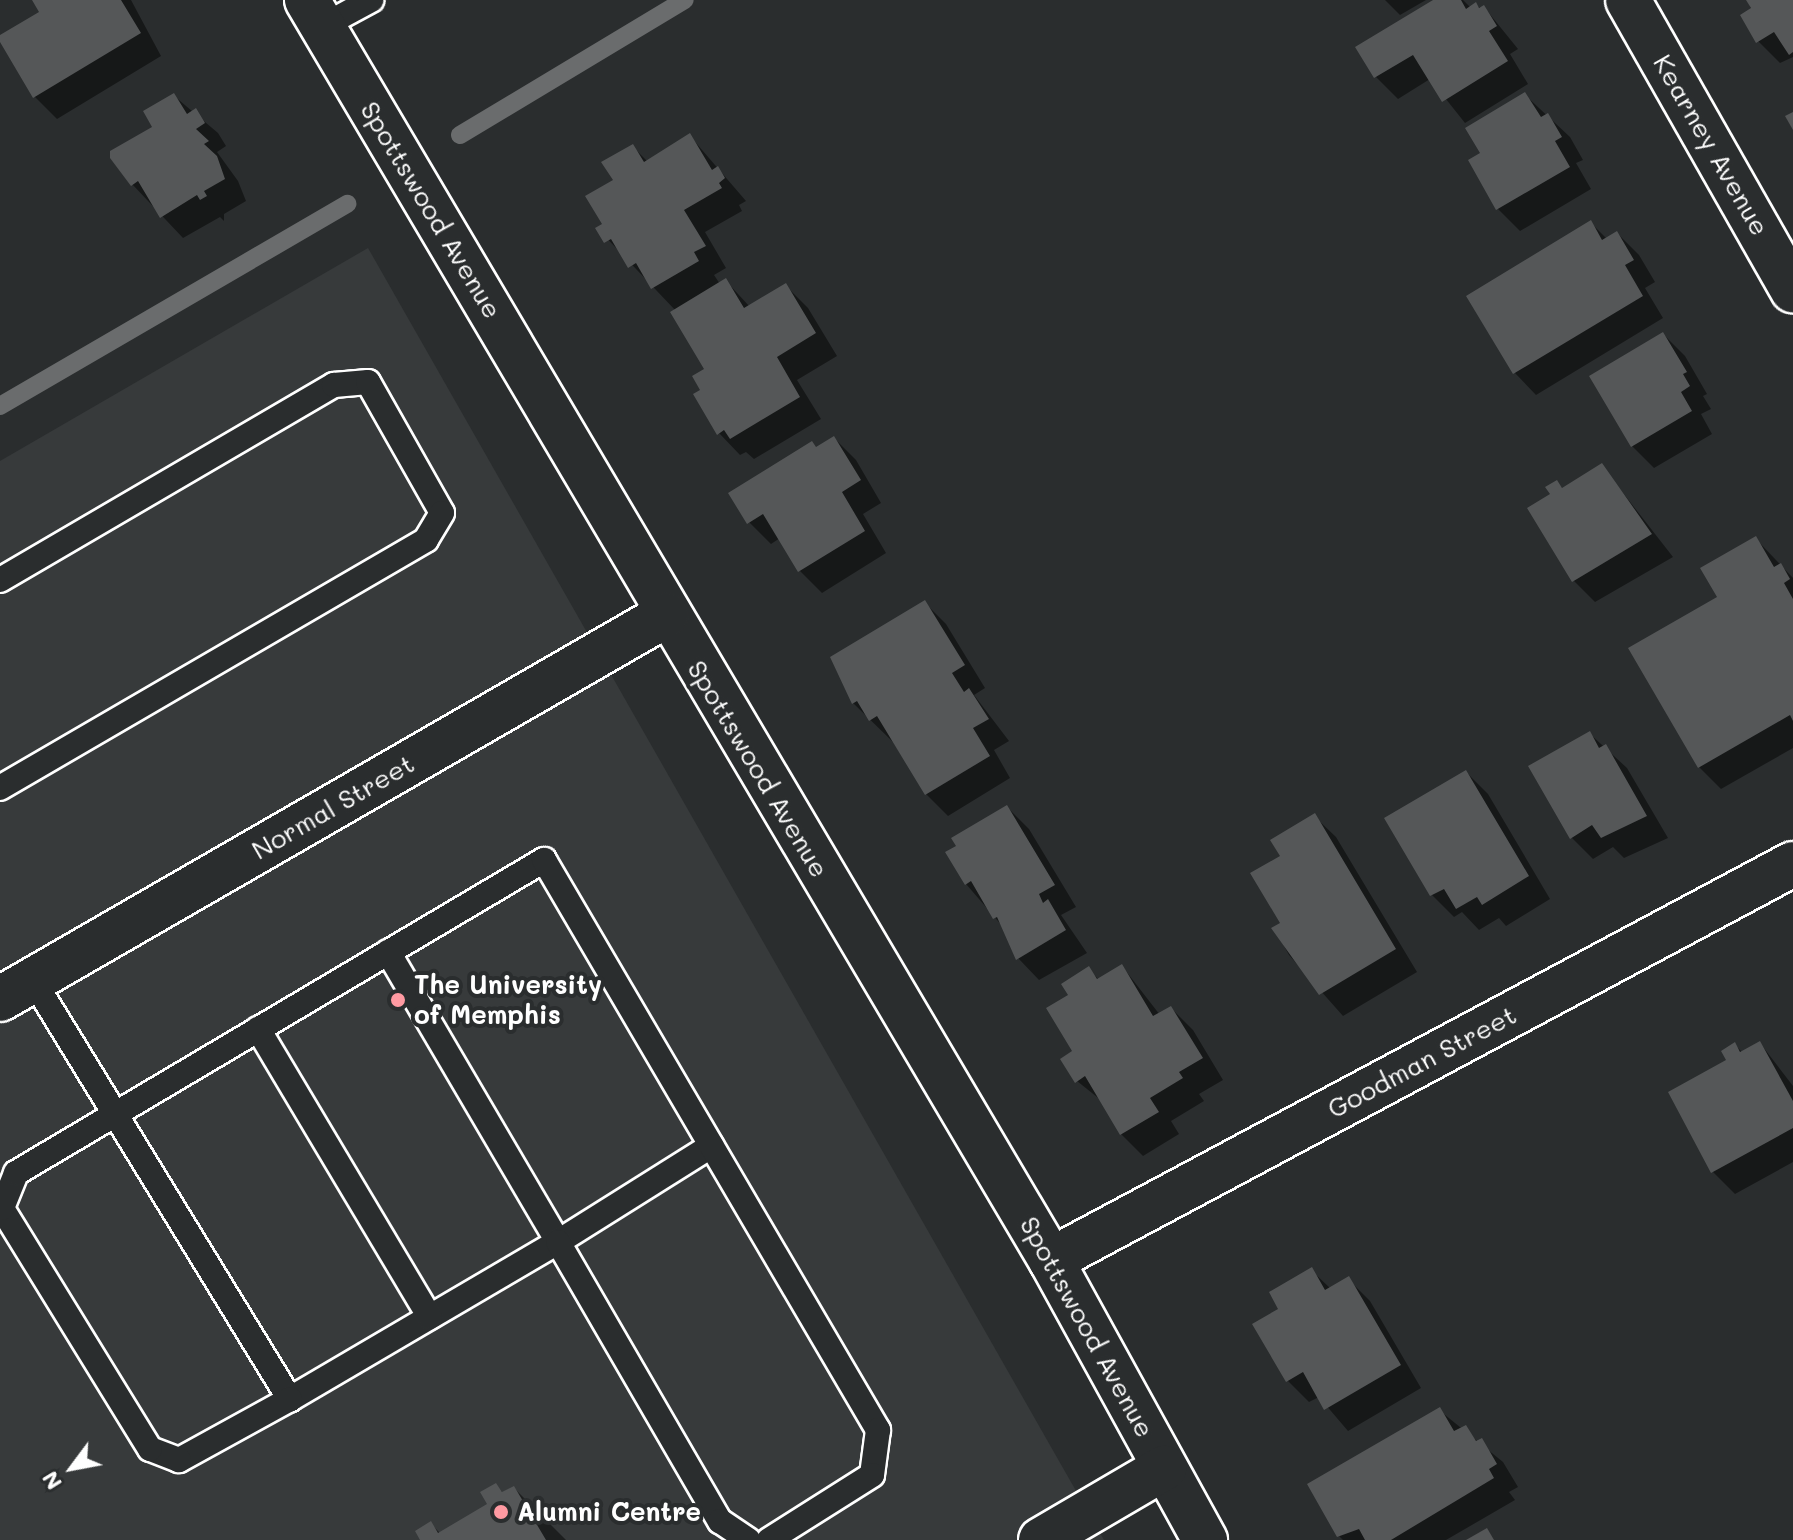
<!DOCTYPE html>
<style>
body{margin:0}
#map{position:relative;width:1793px;height:1540px;overflow:hidden;background:#2a2d2e;font-family:Mali,sans-serif}
div>[style]{position:absolute}
[style*='--x']{left:calc(var(--x)*1px);top:calc(var(--y)*1px);width:calc(var(--w)*1px);rotate:calc(var(--a)*1deg)}
.built>*{inset:0;background:#373a3b}
.shadow>*{inset:0;background:#0007}
.stream>*{height:18px;margin:-9px;padding:0 9px;transform-origin:9px;border-radius:9px;background:#6a6c6d}
.building>*{inset:0;background:#555758}
.roads{filter:drop-shadow(2px 0 #fff) drop-shadow(-2px 0 #fff) drop-shadow(0 2px #fff) drop-shadow(0 -2px #fff)}
.service>*{height:24px;margin:-12px;padding:0 12px;transform-origin:12px;border-radius:12px;background:#2a2d2e}
.minor>*{height:44px;margin:-22px;padding:0 22px;transform-origin:22px;border-radius:22px;background:#2a2d2e}
.dots>*{width:22px;height:22px;translate:-50% -50%;box-sizing:border-box;border:4px solid #2a2d2e;border-radius:50%}
span{translate:-50% -50%;white-space:nowrap;text-align:center;line-height:1.15;-webkit-text-stroke:8px #2a2d2e;paint-order:stroke}
.street-label{font-size:26px;color:#fff}
.poi-label{font-size:26px;color:#fff;font-weight:700}
.left{translate:0 -50%;text-align:left}
.north{position:absolute;left:32px;top:1428px;width:80px;height:80px;-webkit-text-stroke:6px #2a2d2e;paint-order:stroke;rotate:238deg;font-size:22px;font-weight:700;line-height:32px;text-align:center;color:#fff}
.north::after{content:'';display:block;margin:auto;width:28px;height:36px;background:#fff;clip-path:polygon(50% 0,100% 100%,50% 72%,0 100%)}
</style>
<div id="map">
<div class="built">
<div style="clip-path:polygon(368px 248px,1104px 1540px,0 1540px,0 461px)"></div>
</div>
<div class="shadow">
<div style="clip-path:polygon(35px 0,131px 0,161px 56px,57px 119px,35px 97px,0 38px,42px 12px)"></div>
<div style="clip-path:polygon(1385px 0,1426px 0,1400px 15px)"></div>
<div style="clip-path:polygon(1437px 0,1463px 0,1471px 8px,1484px 7px,1518px 49px,1510px 54px,1528px 84px,1465px 123px,1430px 79px,1398px 99px,1376px 77px)"></div>
<div style="clip-path:polygon(1749px 0,1793px 0,1793px 57px,1780px 63px,1758px 41px)"></div>
<div style="clip-path:polygon(1524px 94px,1570px 137px,1583px 160px,1576px 163px,1591px 189px,1520px 231px,1498px 209px,1483px 154px)"></div>
<div style="clip-path:polygon(173px 95px,218px 133px,226px 146px,217px 152px,238px 181px,246px 201px,224px 214px,224px 221px,220px 217px,183px 238px,132px 184px)"></div>
<div style="clip-path:polygon(690px 136px,746px 201px,739px 205px,742px 211px,705px 232px,726px 268px,714px 275px,720px 284px,726px 281px,750px 307px,786px 286px,808px 308px,837px 356px,797px 380px,821px 419px,754px 459px,746px 452px,740px 455px,719px 433px,703px 390px,707px 370px,676px 311px,598px 229px,604px 225px,615px 181px,632px 146px,648px 162px)"></div>
<div style="clip-path:polygon(1591px 223px,1607px 239px,1617px 233px,1639px 255px,1655px 282px,1645px 288px,1663px 318px,1536px 395px,1515px 373px)"></div>
<div style="clip-path:polygon(1663px 334px,1685px 356px,1707px 394px,1703px 396px,1711px 409px,1701px 414px,1712px 434px,1654px 468px,1632px 446px,1591px 377px)"></div>
<div style="clip-path:polygon(834px 438px,856px 460px,881px 503px,863px 514px,886px 553px,822px 593px,800px 571px,780px 538px,771px 544px,749px 522px,817px 449px)"></div>
<div style="clip-path:polygon(1602px 466px,1673px 557px,1595px 602px,1573px 580px,1552px 495px,1557px 483px,1563px 489px)"></div>
<div style="clip-path:polygon(1756px 539px,1793px 578px,1793px 748px,1721px 789px,1699px 767px,1720px 598px)"></div>
<div style="clip-path:polygon(924px 602px,946px 624px,985px 688px,974px 695px,1009px 741px,994px 750px,1010px 778px,948px 816px,926px 794px,893px 742px,853px 703px,833px 658px)"></div>
<div style="clip-path:polygon(1589px 733px,1627px 768px,1668px 838px,1624px 858px,1613px 847px,1593px 859px,1571px 837px)"></div>
<div style="clip-path:polygon(1466px 772px,1488px 794px,1550px 899px,1506px 926px,1499px 918px,1479px 930px,1462px 912px,1454px 917px,1432px 895px)"></div>
<div style="clip-path:polygon(1007px 807px,1029px 829px,1076px 907px,1061px 915px,1087px 953px,1039px 980px,1018px 958px,1004px 928px,966px 884px)"></div>
<div style="clip-path:polygon(1314px 816px,1336px 837px,1417px 972px,1343px 1016px,1289px 955px,1274px 928px,1282px 923px,1283px 856px)"></div>
<div style="clip-path:polygon(1122px 966px,1160px 1015px,1171px 1008px,1193px 1030px,1223px 1080px,1199px 1094px,1204px 1101px,1171px 1121px,1179px 1134px,1143px 1156px,1121px 1134px,1102px 1101px,1077px 1081px,1071px 995px,1089px 969px,1099px 980px)"></div>
<div style="clip-path:polygon(1760px 1043px,1793px 1086px,1793px 1162px,1735px 1194px,1713px 1172px,1735px 1045px,1743px 1053px)"></div>
<div style="clip-path:polygon(1311px 1270px,1331px 1289px,1348px 1279px,1370px 1301px,1421px 1388px,1348px 1431px,1319px 1397px,1309px 1402px,1287px 1380px,1281px 1310px)"></div>
<div style="clip-path:polygon(1439px 1410px,1503px 1462px,1518px 1487px,1509px 1492px,1515px 1500px,1446px 1540px,1343px 1540px,1339px 1536px)"></div>
<div style="clip-path:polygon(496px 1485px,504px 1494px,514px 1488px,566px 1540px,422px 1540px,430px 1523px,440px 1533px,490px 1504px)"></div>
</div>
<div class="stream">
<div style="--x:460;--y:135;--w:262;--a:-31"></div>
<div style="--x:0;--y:406;--w:402;--a:-30.2"></div>
</div>
<div class="building">
<div style="clip-path:polygon(32px 0,121px 0,141px 33px,33px 98px,0 42px,0 35px,39px 12px)"></div>
<div style="clip-path:polygon(1433px 0,1461px 0,1466px 9px,1476px 2px,1479px 8px,1484px 5px,1497px 26px,1489px 31px,1508px 61px,1442px 102px,1413px 55px,1374px 78px,1355px 47px)"></div>
<div style="clip-path:polygon(1746px 0,1793px 0,1793px 52px,1789px 55px,1774px 32px,1756px 43px,1740px 15px,1751px 8px)"></div>
<div style="clip-path:polygon(1525px 92px,1541px 117px,1548px 113px,1562px 137px,1555px 141px,1570px 167px,1496px 210px,1468px 160px,1480px 153px,1465px 128px)"></div>
<div style="clip-path:polygon(174px 93px,187px 114px,196px 108px,205px 123px,196px 129px,209px 141px,204px 144px,217px 156px,225px 179px,204px 191px,207px 196px,200px 200px,197px 195px,160px 218px,138px 181px,131px 186px,110px 158px,110px 151px,152px 127px,143px 111px)"></div>
<div style="clip-path:polygon(1793px 112px,1793px 130px,1785px 116px)"></div>
<div style="clip-path:polygon(690px 133px,712px 170px,718px 166px,725px 178px,719px 183px,722px 188px,684px 210px,706px 246px,694px 252px,699px 261px,651px 289px,636px 263px,628px 268px,611px 239px,604px 243px,595px 228px,602px 224px,585px 196px,613px 180px,601px 162px,633px 144px,644px 162px)"></div>
<div style="clip-path:polygon(1591px 220px,1602px 240px,1617px 231px,1634px 260px,1625px 265px,1643px 296px,1513px 374px,1466px 296px)"></div>
<div style="clip-path:polygon(726px 278px,744px 308px,786px 283px,816px 333px,777px 357px,800px 397px,730px 439px,724px 430px,717px 435px,693px 394px,700px 390px,692px 376px,704px 369px,670px 312px)"></div>
<div style="clip-path:polygon(1663px 332px,1687px 372px,1683px 374px,1690px 386px,1681px 392px,1692px 411px,1631px 447px,1589px 376px)"></div>
<div style="clip-path:polygon(834px 436px,861px 480px,842px 492px,865px 531px,798px 572px,763px 514px,747px 524px,728px 493px,812px 441px,816px 447px)"></div>
<div style="clip-path:polygon(1602px 463px,1652px 534px,1572px 582px,1527px 508px,1550px 494px,1545px 487px,1557px 480px,1562px 488px)"></div>
<div style="clip-path:polygon(1756px 536px,1774px 567px,1781px 563px,1790px 579px,1784px 583px,1793px 599px,1793px 721px,1790px 715px,1698px 768px,1628px 648px,1717px 597px,1700px 568px)"></div>
<div style="clip-path:polygon(925px 600px,965px 665px,952px 673px,964px 692px,969px 688px,989px 719px,973px 728px,990px 756px,925px 795px,877px 716px,869px 721px,857px 701px,852px 704px,830px 657px)"></div>
<div style="clip-path:polygon(1590px 731px,1599px 748px,1606px 744px,1647px 816px,1601px 838px,1592px 825px,1570px 839px,1528px 766px)"></div>
<div style="clip-path:polygon(1466px 770px,1529px 876px,1482px 905px,1477px 897px,1456px 909px,1444px 889px,1430px 896px,1384px 818px)"></div>
<div style="clip-path:polygon(1007px 805px,1055px 885px,1039px 894px,1043px 903px,1048px 899px,1066px 930px,1016px 960px,997px 917px,993px 919px,971px 881px,965px 885px,945px 852px,956px 846px,951px 838px)"></div>
<div style="clip-path:polygon(1315px 813px,1396px 949px,1319px 995px,1271px 928px,1280px 923px,1250px 873px,1280px 856px,1270px 840px)"></div>
<div style="clip-path:polygon(1122px 964px,1153px 1016px,1171px 1006px,1203px 1058px,1179px 1072px,1183px 1078px,1150px 1098px,1159px 1112px,1120px 1135px,1085px 1076px,1075px 1083px,1060px 1059px,1072px 1051px,1046px 1008px,1068px 995px,1061px 984px,1089px 966px,1097px 979px)"></div>
<div style="clip-path:polygon(1760px 1041px,1793px 1101px,1793px 1128px,1711px 1173px,1668px 1092px,1726px 1060px,1721px 1051px,1735px 1042px,1740px 1052px)"></div>
<div style="clip-path:polygon(1312px 1267px,1325px 1290px,1349px 1276px,1401px 1365px,1324px 1410px,1303px 1372px,1286px 1382px,1252px 1324px,1278px 1309px,1269px 1292px)"></div>
<div style="clip-path:polygon(1440px 1407px,1454px 1431px,1466px 1425px,1476px 1441px,1482px 1438px,1497px 1464px,1489px 1469px,1494px 1478px,1391px 1540px,1365px 1540px,1359px 1529px,1337px 1537px,1307px 1484px)"></div>
<div style="clip-path:polygon(496px 1483px,502px 1492px,514px 1486px,546px 1540px,420px 1540px,415px 1531px,431px 1521px,438px 1533px,487px 1504px,480px 1492px)"></div>
<div style="clip-path:polygon(1487px 1528px,1494px 1540px,1466px 1540px)"></div>
</div>
<div class="roads">
<div class="service">
<div style="--x:323;--y:26;--w:55;--a:-28.4"></div>
<div style="--x:0;--y:580;--w:387;--a:-30.3"></div>
<div style="--x:334;--y:385;--w:34;--a:-5"></div>
<div style="--x:368;--y:382;--w:150;--a:60.5"></div>
<div style="--x:442;--y:513;--w:31;--a:121"></div>
<div style="--x:426;--y:540;--w:493;--a:149.8"></div>
<div style="--x:388;--y:952;--w:336;--a:59.6"></div>
<div style="--x:558;--y:1242;--w:181;--a:-32.1"></div>
<div style="--x:33;--y:980;--w:492;--a:58.5"></div>
<div style="--x:290;--y:1399;--w:311;--a:-30.4"></div>
<div style="--x:558;--y:1242;--w:323;--a:59.9"></div>
<div style="--x:720;--y:1521;--w:34;--a:34"></div>
<div style="--x:258;--y:1029;--w:335;--a:59.2"></div>
<div style="--x:290;--y:1399;--w:127;--a:151.2"></div>
<div style="--x:179;--y:1460;--w:31;--a:-159"></div>
<div style="--x:150;--y:1449;--w:283;--a:-121.6"></div>
<div style="--x:2;--y:1208;--w:38;--a:-68"></div>
<div style="--x:16;--y:1173;--w:614;--a:-30.66"></div>
<div style="--x:544;--y:860;--w:661;--a:59.63"></div>
<div style="--x:878;--y:1430;--w:45;--a:97.6"></div>
<div style="--x:872;--y:1475;--w:122;--a:147.7"></div>
</div>
<div class="minor">
<div style="--x:307;--y:0;--w:1463;--a:59.44"></div>
<div style="--x:1051;--y:1260;--w:320;--a:61.2"></div>
<div style="--x:1628;--y:0;--w:334;--a:60.4"></div>
<div style="--x:0;--y:999;--w:769;--a:-29.97"></div>
<div style="--x:1051;--y:1260;--w:841;--a:-28.09"></div>
<div style="--x:1041;--y:1540;--w:143;--a:-30.3"></div>
</div>
</div>
<div class="dots">
<div style="left:398px;top:1000px;background:#ff9aa2"></div>
<div style="left:501px;top:1512px;background:#ff9aa2"></div>
</div>
<div class="street-label">
<span style="left:1711px;top:145px;rotate:60deg">Kearney Avenue</span>
<span style="left:431px;top:210px;rotate:59deg">Spottswood Avenue</span>
<span style="left:758px;top:769px;rotate:59deg">Spottswood Avenue</span>
<span style="left:333px;top:807px;rotate:-30deg">Normal Street</span>
<span style="left:1422px;top:1062px;rotate:-28deg">Goodman Street</span>
<span style="left:1087px;top:1327px;rotate:61deg">Spottswood Avenue</span>
</div>
<div class="poi-label">
<span class="left" style="left:414px;top:1000px">The University<br>of Memphis</span>
<span class="left" style="left:517px;top:1512px">Alumni Centre</span>
</div>
<div class="north">N</div>
</div>
